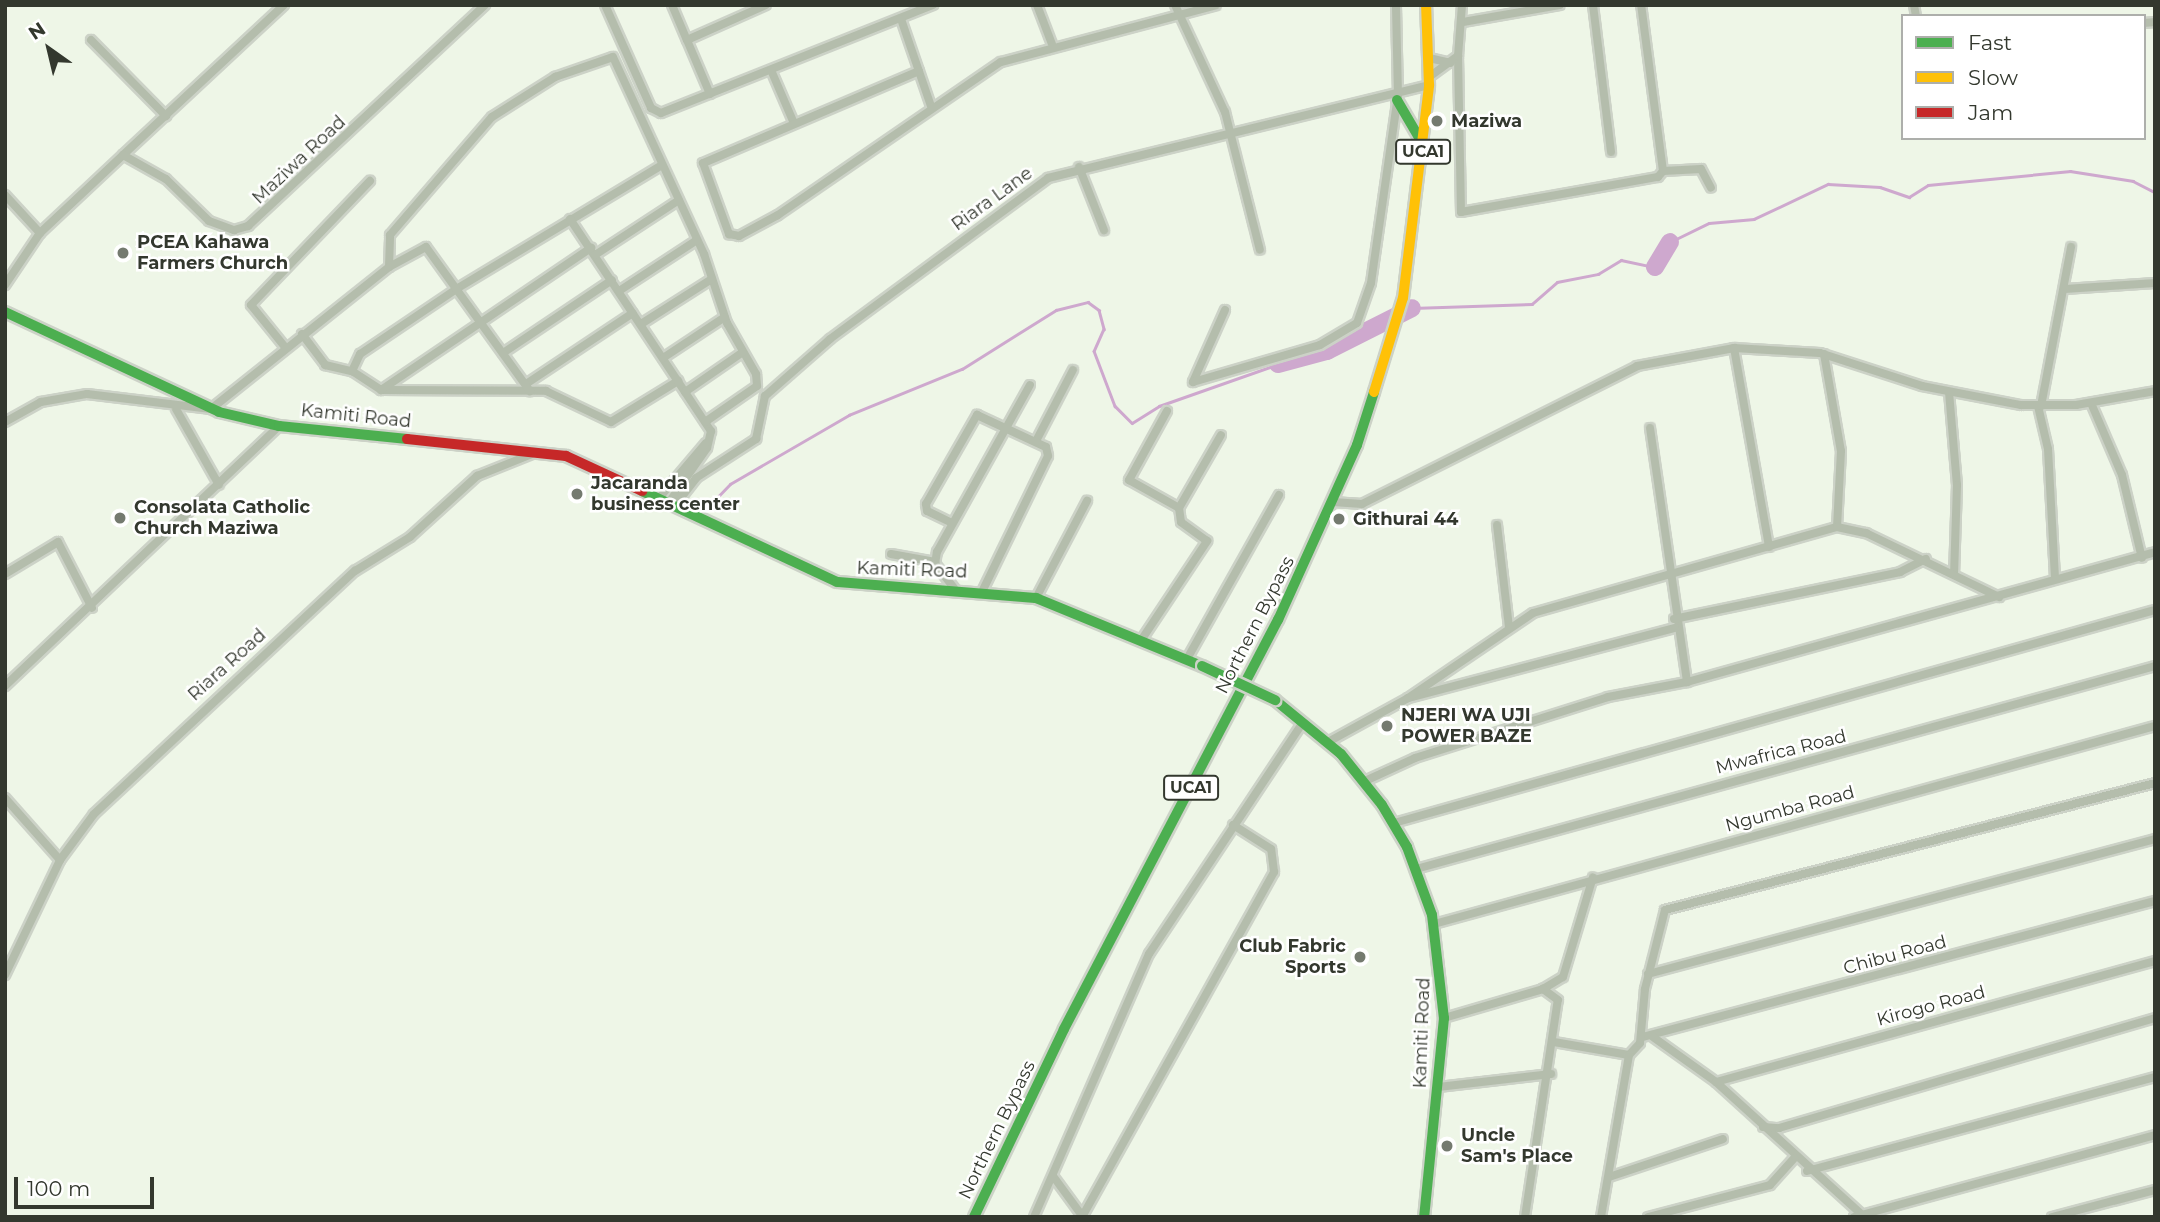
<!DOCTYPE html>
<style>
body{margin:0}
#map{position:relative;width:2160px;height:1222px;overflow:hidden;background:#eef6e7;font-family:Montserrat,sans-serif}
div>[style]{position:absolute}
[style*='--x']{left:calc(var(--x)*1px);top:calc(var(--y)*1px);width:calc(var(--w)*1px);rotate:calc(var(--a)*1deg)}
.stream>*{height:2.5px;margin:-1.25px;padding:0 1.25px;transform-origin:1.25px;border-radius:1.25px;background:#cea8ce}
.river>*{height:18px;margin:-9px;padding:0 9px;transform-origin:9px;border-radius:9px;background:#cea8ce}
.roads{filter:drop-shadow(2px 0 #ccd2c7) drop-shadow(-2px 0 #ccd2c7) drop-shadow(0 2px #ccd2c7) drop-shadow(0 -2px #ccd2c7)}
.street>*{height:8px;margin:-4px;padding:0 4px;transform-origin:4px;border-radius:4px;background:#b4bdac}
.fast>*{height:10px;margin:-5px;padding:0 5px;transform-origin:5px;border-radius:5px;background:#4caf50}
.slow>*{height:10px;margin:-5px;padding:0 5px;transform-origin:5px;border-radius:5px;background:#ffc107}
.jam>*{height:10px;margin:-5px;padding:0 5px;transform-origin:5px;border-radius:5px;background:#c62828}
.bridges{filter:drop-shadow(2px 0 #ccd2c7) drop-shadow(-2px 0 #ccd2c7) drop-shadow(0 2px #ccd2c7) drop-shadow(0 -2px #ccd2c7)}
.fast-bridge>*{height:10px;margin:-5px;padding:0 5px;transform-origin:5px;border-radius:5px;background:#4caf50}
.dots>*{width:19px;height:19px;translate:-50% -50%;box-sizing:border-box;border:4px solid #fff;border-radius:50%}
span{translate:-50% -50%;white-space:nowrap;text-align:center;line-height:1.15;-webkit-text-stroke:5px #fff;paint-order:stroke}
.shield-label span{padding:2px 5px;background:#fff;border:2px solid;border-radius:5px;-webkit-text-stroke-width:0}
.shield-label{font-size:16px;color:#33382e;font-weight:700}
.poi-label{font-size:18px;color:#33382e;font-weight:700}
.left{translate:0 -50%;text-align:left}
.right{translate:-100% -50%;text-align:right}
.street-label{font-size:18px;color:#33382e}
.frame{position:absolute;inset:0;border:7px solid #33382e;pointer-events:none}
.legend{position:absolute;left:1901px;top:14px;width:245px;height:126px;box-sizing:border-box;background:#fff;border:2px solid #adafab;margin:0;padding:9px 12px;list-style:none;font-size:21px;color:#33382e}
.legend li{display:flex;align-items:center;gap:14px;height:35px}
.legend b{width:35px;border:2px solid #adafab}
.north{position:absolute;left:14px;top:14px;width:70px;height:70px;-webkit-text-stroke:5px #fff;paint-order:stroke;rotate:326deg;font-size:19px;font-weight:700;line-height:28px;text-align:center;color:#33382e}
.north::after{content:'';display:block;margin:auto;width:24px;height:32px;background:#33382e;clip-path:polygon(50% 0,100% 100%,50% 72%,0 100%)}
.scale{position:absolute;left:14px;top:1177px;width:140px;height:32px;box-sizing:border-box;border:4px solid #33382e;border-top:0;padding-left:9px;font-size:21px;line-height:24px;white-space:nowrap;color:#33382e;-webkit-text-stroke:5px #fff;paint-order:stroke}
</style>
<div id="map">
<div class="stream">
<div style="--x:1670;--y:242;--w:43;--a:-26"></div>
<div style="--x:1709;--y:223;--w:45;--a:-5.1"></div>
<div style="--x:1754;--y:219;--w:82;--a:-25.3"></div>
<div style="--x:1828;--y:184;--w:52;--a:3.3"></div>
<div style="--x:1880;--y:187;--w:31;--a:19"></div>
<div style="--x:1909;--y:197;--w:22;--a:-32"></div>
<div style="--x:1928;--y:185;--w:143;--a:-5.6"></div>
<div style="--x:2070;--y:171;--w:64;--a:9"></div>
<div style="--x:2133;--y:181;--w:25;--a:27"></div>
<div style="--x:1412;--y:308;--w:120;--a:-1.9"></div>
<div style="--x:1532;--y:304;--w:33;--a:-41"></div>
<div style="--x:1557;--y:282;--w:42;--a:-11"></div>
<div style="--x:1598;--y:274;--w:27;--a:-31"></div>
<div style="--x:1621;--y:260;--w:35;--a:12"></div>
<div style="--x:705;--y:510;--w:36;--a:-46"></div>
<div style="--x:730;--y:484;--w:138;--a:-30.1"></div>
<div style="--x:849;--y:415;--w:122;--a:-22.2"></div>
<div style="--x:962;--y:369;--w:111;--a:-32.1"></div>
<div style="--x:1056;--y:310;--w:33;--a:-14"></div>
<div style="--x:1088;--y:302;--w:14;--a:36"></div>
<div style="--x:1099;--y:310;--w:20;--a:75"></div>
<div style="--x:1104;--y:329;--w:24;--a:114"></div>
<div style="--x:1094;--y:351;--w:59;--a:69.1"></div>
<div style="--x:1115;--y:406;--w:24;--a:45"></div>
<div style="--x:1132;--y:423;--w:32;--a:-32"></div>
<div style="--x:1159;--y:406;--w:126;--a:-19.4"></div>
</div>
<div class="river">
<div style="--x:1655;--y:267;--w:29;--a:-59"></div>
<div style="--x:1278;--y:364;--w:51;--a:-14.9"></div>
<div style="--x:1327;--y:351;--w:95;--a:-26.8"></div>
</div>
<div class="roads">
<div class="street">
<div style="--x:605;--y:5;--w:113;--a:65.9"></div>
<div style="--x:651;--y:108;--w:11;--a:27"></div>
<div style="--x:661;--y:113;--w:293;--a:-21.7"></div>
<div style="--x:672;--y:5;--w:38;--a:67"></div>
<div style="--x:1037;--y:5;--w:42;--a:69"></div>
<div style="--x:1175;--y:5;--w:118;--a:65"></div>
<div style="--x:1225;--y:112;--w:142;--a:75.8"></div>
<div style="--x:1593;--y:5;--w:148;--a:83"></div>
<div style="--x:1914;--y:5;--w:11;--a:80"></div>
<div style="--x:901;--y:19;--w:92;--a:71"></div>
<div style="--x:1463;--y:22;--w:98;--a:-9.9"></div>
<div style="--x:2144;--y:23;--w:11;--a:-5"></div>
<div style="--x:91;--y:40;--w:107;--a:45.4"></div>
<div style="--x:1458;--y:56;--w:156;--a:88.9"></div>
<div style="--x:1461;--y:212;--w:200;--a:-10.1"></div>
<div style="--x:1658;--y:177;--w:8;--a:-50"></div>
<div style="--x:1663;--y:171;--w:167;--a:-97.5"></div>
<div style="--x:1429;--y:58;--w:22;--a:13"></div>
<div style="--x:771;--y:70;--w:56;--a:66.7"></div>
<div style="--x:919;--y:71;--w:235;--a:156.9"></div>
<div style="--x:703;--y:163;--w:76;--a:69.9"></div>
<div style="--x:729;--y:234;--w:10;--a:11"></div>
<div style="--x:739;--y:236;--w:44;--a:-28.3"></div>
<div style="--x:778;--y:215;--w:270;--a:-34.5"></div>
<div style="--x:1001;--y:62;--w:222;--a:-14.8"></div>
<div style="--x:1429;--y:77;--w:36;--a:-36"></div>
<div style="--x:1458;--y:56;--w:51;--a:-85.5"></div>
<div style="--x:710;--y:94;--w:59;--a:-113.1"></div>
<div style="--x:687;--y:40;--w:86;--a:-23.9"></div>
<div style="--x:123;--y:155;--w:220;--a:-43"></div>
<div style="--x:662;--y:165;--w:238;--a:148.9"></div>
<div style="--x:458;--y:288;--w:118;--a:146"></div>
<div style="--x:360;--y:354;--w:19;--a:115"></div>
<div style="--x:352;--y:371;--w:35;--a:33"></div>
<div style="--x:381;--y:390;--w:165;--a:0.3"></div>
<div style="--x:546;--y:391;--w:72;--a:25.5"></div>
<div style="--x:611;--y:422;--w:79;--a:-31.5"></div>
<div style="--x:1079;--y:167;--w:68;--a:68.4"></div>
<div style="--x:1663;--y:171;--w:38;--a:-3"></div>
<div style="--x:1701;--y:169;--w:21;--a:62"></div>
<div style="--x:5;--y:195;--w:52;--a:47.4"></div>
<div style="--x:570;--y:219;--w:255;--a:56.4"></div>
<div style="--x:711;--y:431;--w:17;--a:103"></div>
<div style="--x:707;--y:448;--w:65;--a:124.9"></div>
<div style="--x:595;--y:255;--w:100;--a:-33.2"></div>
<div style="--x:389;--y:267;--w:32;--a:-88"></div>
<div style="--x:390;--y:235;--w:156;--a:-49.2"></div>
<div style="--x:492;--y:117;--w:75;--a:-32.4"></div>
<div style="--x:555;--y:77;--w:61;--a:-19"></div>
<div style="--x:613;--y:57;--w:217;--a:65.2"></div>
<div style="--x:704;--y:254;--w:73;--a:71.6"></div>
<div style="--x:727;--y:323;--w:59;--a:60.4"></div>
<div style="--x:756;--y:374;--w:12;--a:85"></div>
<div style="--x:757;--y:386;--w:63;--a:145.3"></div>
<div style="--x:5;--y:285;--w:63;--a:-56.1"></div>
<div style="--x:40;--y:233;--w:114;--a:-43.2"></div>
<div style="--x:123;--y:155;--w:49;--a:29.2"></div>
<div style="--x:166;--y:179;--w:60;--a:44.3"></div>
<div style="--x:209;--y:221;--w:27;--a:20"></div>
<div style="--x:234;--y:230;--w:15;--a:-16"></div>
<div style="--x:248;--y:226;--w:324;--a:-43"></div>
<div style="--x:2065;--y:289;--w:90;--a:-3.8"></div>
<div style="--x:619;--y:291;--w:93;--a:-33.2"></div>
<div style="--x:1225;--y:310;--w:79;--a:114"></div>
<div style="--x:1193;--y:382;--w:132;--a:-16.2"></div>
<div style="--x:1320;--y:345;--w:43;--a:-30.7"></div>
<div style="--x:1357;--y:323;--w:42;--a:-70.7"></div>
<div style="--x:1371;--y:283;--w:190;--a:-81.8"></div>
<div style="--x:1398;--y:95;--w:90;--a:-91.3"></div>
<div style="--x:641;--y:324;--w:84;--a:-32.4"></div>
<div style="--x:302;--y:334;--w:39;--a:53"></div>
<div style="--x:325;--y:365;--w:28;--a:13"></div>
<div style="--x:285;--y:347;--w:54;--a:-129"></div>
<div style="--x:251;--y:305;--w:172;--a:-46.2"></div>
<div style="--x:1734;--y:348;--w:202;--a:80"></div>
<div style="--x:503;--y:353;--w:131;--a:-33.8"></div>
<div style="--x:1824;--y:354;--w:98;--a:80.1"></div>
<div style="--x:1841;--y:451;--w:76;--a:93"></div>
<div style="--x:663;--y:358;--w:74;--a:-33.5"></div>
<div style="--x:526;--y:384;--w:128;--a:-33.6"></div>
<div style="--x:381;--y:390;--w:254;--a:-34.1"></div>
<div style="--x:685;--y:392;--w:70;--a:-34.6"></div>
<div style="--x:1949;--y:392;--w:93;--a:85.1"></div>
<div style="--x:1957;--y:485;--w:89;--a:91.9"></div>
<div style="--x:2091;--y:403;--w:78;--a:66.7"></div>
<div style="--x:2122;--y:475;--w:85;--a:76.5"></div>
<div style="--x:2038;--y:406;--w:44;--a:76.9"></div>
<div style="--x:2048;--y:449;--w:130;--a:86.9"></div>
<div style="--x:2041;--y:406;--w:162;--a:-79.3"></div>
<div style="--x:176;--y:409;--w:87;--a:60.5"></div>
<div style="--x:1167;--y:411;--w:79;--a:118.8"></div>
<div style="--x:1129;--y:480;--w:57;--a:29.2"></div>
<div style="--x:5;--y:422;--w:41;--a:-29.1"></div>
<div style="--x:41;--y:402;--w:47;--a:-9.9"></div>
<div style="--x:87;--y:394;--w:125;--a:6.9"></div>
<div style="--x:211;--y:409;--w:228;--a:-38.6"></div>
<div style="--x:389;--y:267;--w:42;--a:-28.4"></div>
<div style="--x:426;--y:247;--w:178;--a:54.2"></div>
<div style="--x:1650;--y:428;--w:257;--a:81.7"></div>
<div style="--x:1036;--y:441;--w:80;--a:-62.5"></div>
<div style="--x:660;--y:497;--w:71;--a:-49.6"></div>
<div style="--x:1333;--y:502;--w:29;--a:4"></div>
<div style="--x:1362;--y:504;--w:308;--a:-26.6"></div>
<div style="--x:1637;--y:366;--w:99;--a:-10.5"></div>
<div style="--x:1734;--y:348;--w:86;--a:3.3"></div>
<div style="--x:1820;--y:353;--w:107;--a:17.9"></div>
<div style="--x:1922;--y:386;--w:101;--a:10.9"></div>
<div style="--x:2021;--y:405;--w:55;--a:0"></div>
<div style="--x:2076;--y:405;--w:80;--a:-10"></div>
<div style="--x:676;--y:504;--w:33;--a:-52"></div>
<div style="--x:696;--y:478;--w:72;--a:-33"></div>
<div style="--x:756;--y:439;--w:44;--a:-78.2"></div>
<div style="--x:765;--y:396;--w:86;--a:-41.2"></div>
<div style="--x:830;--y:339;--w:271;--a:-36.4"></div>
<div style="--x:1048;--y:178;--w:392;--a:-13.7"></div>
<div style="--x:950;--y:522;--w:25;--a:-154"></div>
<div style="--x:927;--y:511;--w:7;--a:-98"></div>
<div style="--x:926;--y:504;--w:103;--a:-60.2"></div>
<div style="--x:977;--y:415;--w:76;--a:24.9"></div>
<div style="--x:1046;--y:447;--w:9;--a:77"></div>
<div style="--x:1048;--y:456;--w:149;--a:115.9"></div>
<div style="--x:1497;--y:525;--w:103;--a:83.3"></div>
<div style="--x:891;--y:554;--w:45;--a:10.3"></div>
<div style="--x:5;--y:574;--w:62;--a:-31.1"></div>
<div style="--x:58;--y:542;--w:74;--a:62.7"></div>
<div style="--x:954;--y:588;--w:31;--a:-128"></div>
<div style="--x:935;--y:564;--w:12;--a:-81"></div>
<div style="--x:937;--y:552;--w:191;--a:-60.9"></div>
<div style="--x:1036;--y:598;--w:110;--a:-62.3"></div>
<div style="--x:1674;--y:619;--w:231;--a:-11.7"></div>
<div style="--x:1900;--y:572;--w:29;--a:-27"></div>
<div style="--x:1142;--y:639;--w:118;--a:-56.4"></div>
<div style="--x:1207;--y:541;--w:32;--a:-144"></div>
<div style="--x:1181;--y:522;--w:14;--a:-98"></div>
<div style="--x:1179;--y:508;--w:84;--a:-60.1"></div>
<div style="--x:1187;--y:659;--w:188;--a:-60.7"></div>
<div style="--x:5;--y:686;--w:378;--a:-43.5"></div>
<div style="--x:1408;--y:698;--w:276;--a:-14.7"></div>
<div style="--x:1328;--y:742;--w:91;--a:-28.8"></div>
<div style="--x:1408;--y:698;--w:151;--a:-34.2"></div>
<div style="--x:1533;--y:613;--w:316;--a:-15.8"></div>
<div style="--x:1837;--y:527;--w:30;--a:12"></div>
<div style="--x:1866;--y:533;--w:148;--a:25.7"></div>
<div style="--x:1365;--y:781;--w:55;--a:-24.7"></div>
<div style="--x:1415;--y:758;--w:202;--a:-17.5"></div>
<div style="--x:1608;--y:697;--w:80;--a:-10.8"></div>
<div style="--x:1687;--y:682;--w:486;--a:-15.5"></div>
<div style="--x:5;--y:798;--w:83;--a:48.4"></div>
<div style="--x:1394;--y:823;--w:790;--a:-15.64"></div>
<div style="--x:1416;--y:869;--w:766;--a:-15.36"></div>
<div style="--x:1434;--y:924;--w:748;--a:-15.36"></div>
<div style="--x:1648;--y:974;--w:525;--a:-14.91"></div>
<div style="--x:5;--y:975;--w:127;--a:-64.4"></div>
<div style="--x:60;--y:860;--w:57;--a:-53.5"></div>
<div style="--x:94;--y:814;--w:357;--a:-43"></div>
<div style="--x:355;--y:571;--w:65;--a:-31.7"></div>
<div style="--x:410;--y:537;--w:91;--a:-42.3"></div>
<div style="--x:477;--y:476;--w:59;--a:-21.8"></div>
<div style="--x:1444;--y:1018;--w:103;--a:-16.3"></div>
<div style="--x:1543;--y:989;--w:23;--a:-31"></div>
<div style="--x:1563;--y:977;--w:104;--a:-73.3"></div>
<div style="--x:1643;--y:1037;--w:530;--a:-14.88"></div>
<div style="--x:1653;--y:1037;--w:77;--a:35.5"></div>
<div style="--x:1716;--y:1082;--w:197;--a:42.3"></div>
<div style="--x:1554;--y:1042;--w:76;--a:9.8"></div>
<div style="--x:1629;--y:1055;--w:16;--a:-47"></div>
<div style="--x:1640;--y:1043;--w:54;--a:-84.7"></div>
<div style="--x:1645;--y:989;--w:81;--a:-75.8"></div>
<div style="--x:1665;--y:910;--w:506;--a:-14.53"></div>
<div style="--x:1716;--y:1082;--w:455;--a:-15.4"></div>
<div style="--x:1438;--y:1087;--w:114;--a:-6.6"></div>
<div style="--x:1763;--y:1127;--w:16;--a:4"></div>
<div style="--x:1779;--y:1128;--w:392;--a:-16.3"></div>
<div style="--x:1807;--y:1171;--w:360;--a:-15.1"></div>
<div style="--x:1053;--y:1176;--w:51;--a:53.8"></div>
<div style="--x:1609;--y:1177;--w:120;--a:-18.4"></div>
<div style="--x:1034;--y:1217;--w:287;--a:-66.4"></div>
<div style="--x:1149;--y:954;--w:278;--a:-56.4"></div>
<div style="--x:1082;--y:1217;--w:395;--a:-60.9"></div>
<div style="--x:1274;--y:872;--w:23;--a:-97"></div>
<div style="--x:1271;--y:849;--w:45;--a:-147.7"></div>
<div style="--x:1525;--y:1217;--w:219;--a:-81.4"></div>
<div style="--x:1558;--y:1000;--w:19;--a:-144"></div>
<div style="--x:1601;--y:1217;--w:164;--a:-80.2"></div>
<div style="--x:1648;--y:1217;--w:126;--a:-14.7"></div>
<div style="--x:1770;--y:1185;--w:36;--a:-48"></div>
<div style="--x:1854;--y:1217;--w:312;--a:-15.2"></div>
<div style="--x:2052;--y:1217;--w:106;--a:-14.7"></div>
</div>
<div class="fast">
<div style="--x:1397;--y:100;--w:53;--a:59.6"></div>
<div style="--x:5;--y:312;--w:236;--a:25"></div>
<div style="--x:219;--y:412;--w:62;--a:13.1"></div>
<div style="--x:279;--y:426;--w:129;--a:5.8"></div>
<div style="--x:642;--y:491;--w:215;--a:25"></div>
<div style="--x:837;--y:582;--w:200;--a:4.6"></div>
<div style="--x:1036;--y:598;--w:179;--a:22.3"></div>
<div style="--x:1275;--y:700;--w:85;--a:39.3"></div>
<div style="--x:1341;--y:754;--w:65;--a:51.2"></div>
<div style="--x:1382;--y:805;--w:49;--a:59.2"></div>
<div style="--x:1407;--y:847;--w:72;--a:69.8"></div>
<div style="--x:1432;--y:915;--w:104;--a:83.4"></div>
<div style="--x:1444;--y:1018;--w:200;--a:95.7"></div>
<div style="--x:974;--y:1217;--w:208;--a:-64.4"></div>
<div style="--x:1064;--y:1029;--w:462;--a:-62.4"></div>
<div style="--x:1278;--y:620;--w:192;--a:-65.7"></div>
<div style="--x:1357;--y:445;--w:56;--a:-72.2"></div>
</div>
<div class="slow">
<div style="--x:1374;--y:392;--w:98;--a:-72.9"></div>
<div style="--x:1403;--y:298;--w:215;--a:-83"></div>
<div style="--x:1429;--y:85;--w:80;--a:-92.1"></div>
</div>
<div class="jam">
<div style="--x:407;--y:439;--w:160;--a:6.1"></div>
<div style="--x:566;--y:456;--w:84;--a:24.7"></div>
</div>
</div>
<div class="bridges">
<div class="fast-bridge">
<div style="--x:1202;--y:666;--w:81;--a:25"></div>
</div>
</div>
<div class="dots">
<div style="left:1437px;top:121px;background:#747a6f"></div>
<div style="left:123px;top:253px;background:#747a6f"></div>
<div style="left:577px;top:494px;background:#747a6f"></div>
<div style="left:120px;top:518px;background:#747a6f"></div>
<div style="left:1339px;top:519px;background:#747a6f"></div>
<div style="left:1387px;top:726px;background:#747a6f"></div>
<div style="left:1360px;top:957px;background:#747a6f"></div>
<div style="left:1447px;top:1146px;background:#747a6f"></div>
</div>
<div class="shield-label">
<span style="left:1423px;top:152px">UCA1</span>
<span style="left:1191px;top:788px">UCA1</span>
</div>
<div class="poi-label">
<span class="left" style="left:1451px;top:121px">Maziwa</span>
<span class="left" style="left:137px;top:253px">PCEA Kahawa<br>Farmers Church</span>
<span class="left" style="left:591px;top:494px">Jacaranda<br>business center</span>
<span class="left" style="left:134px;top:518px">Consolata Catholic<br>Church Maziwa</span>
<span class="left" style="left:1353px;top:519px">Githurai 44</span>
<span class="left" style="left:1401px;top:726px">NJERI WA UJI<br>POWER BAZE</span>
<span class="right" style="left:1346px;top:957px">Club Fabric<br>Sports</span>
<span class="left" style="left:1461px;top:1146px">Uncle<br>Sam's Place</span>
</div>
<div class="street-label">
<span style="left:299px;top:160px;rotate:-43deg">Maziwa Road</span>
<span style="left:992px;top:199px;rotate:-36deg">Riara Lane</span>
<span style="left:356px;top:416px;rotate:6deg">Kamiti Road</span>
<span style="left:912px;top:570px;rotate:2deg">Kamiti Road</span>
<span style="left:1255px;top:625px;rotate:-63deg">Northern Bypass</span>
<span style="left:227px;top:665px;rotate:-42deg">Riara Road</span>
<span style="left:1781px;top:752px;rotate:-14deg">Mwafrica Road</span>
<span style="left:1790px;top:809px;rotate:-15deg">Ngumba Road</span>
<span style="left:1895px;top:955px;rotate:-15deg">Chibu Road</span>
<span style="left:1931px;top:1006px;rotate:-15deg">Kirogo Road</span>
<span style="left:1422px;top:1033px;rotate:-88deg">Kamiti Road</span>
<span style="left:997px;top:1130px;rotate:-64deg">Northern Bypass</span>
</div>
<div class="frame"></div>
<ul class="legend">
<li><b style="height:9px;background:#4caf50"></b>Fast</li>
<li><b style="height:9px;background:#ffc107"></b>Slow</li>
<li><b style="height:9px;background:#c62828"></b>Jam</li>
</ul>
<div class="north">N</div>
<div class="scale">100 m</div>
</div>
